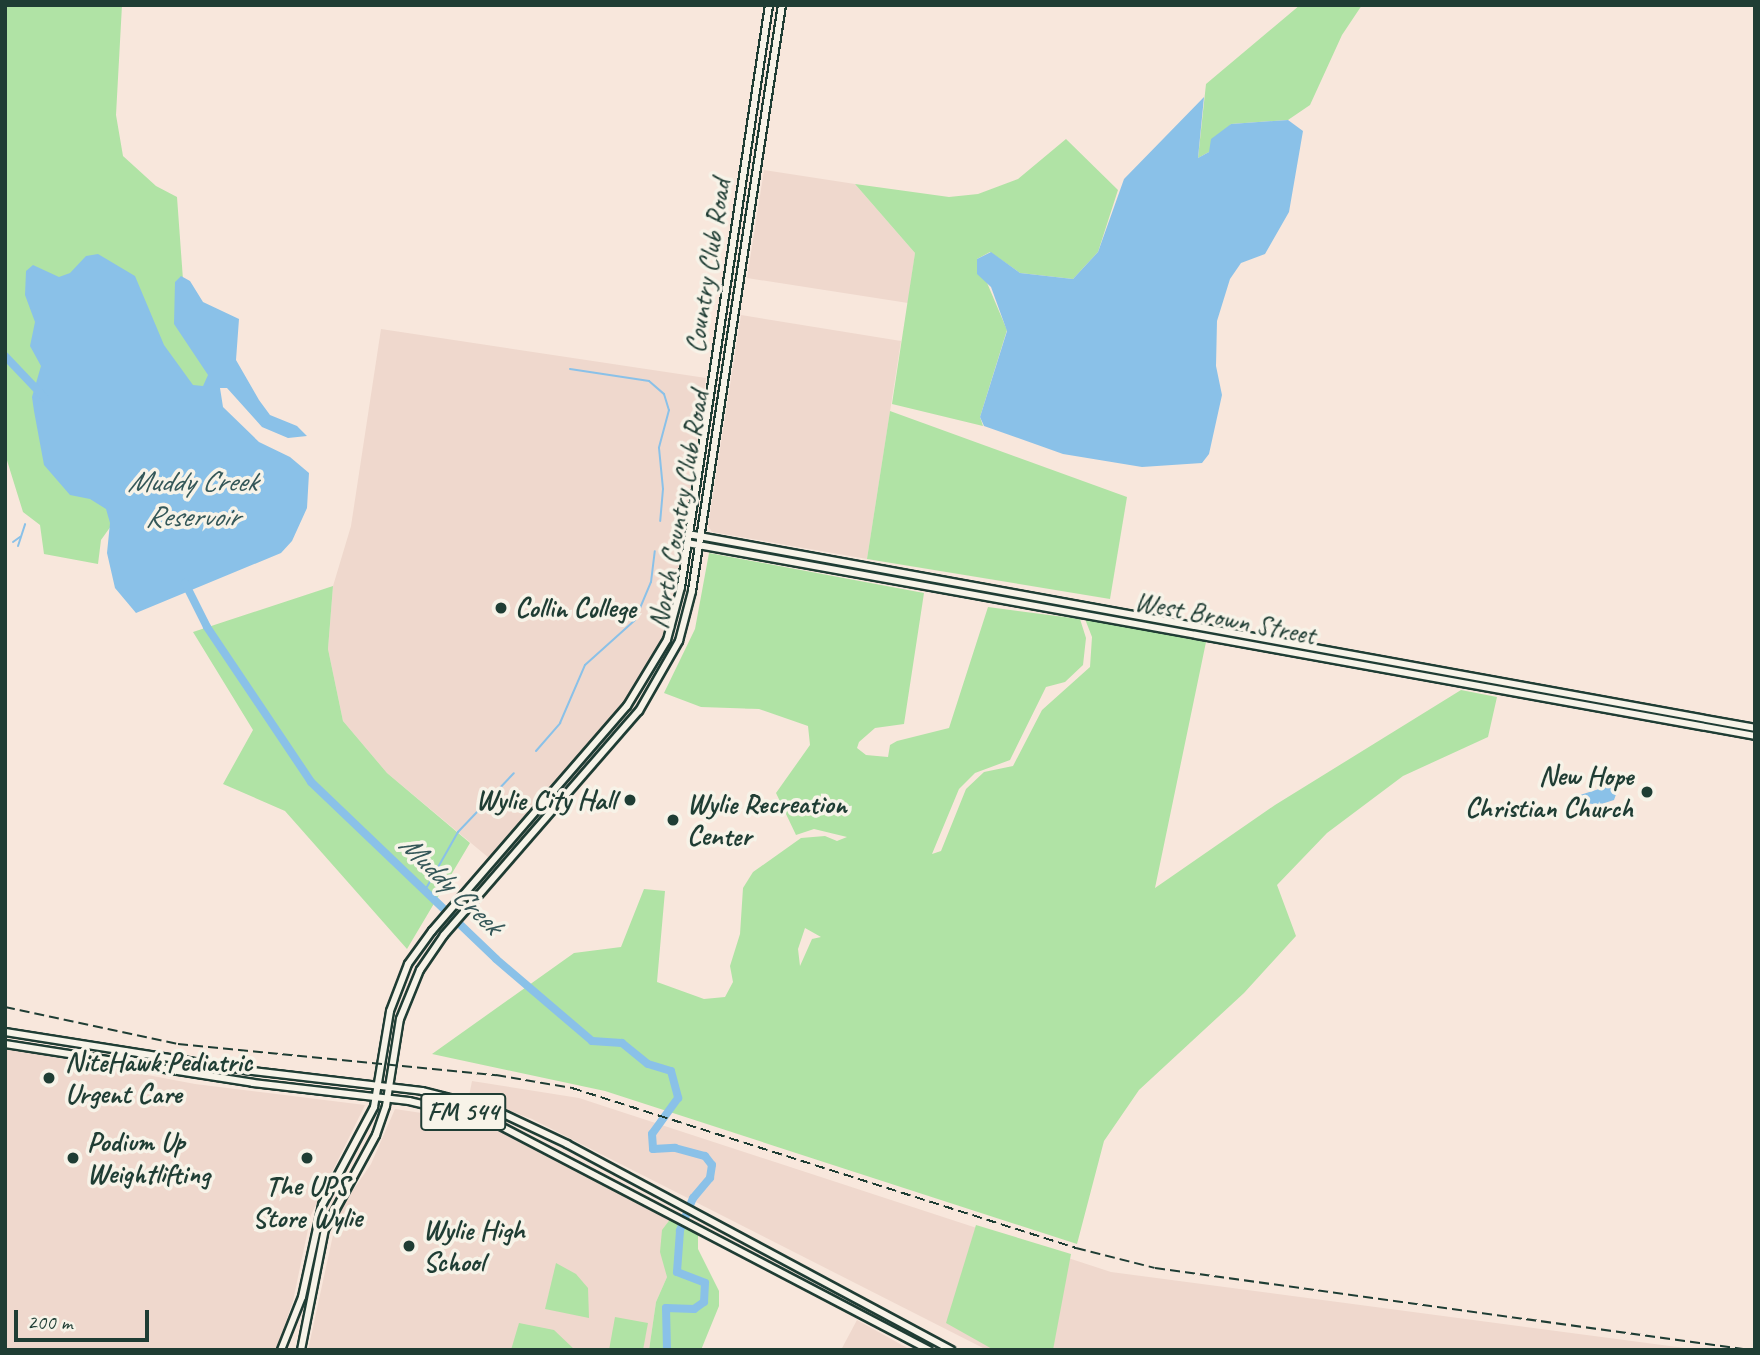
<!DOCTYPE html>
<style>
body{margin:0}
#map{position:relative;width:1760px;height:1355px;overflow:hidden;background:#f8e7dc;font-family:Caveat,sans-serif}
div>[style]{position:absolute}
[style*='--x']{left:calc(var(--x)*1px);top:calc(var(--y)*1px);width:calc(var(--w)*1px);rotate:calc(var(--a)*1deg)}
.built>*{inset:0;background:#efd8cd}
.green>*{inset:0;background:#b0e3a5}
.water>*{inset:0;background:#8ac1e8}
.stream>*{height:2px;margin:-1px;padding:0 1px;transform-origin:1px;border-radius:1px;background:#8ac1e8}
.river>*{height:8px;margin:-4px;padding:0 4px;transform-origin:4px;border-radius:4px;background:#8ac1e8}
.roads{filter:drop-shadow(2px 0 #1f3d34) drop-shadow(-2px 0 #1f3d34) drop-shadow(0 2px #1f3d34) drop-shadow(0 -2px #1f3d34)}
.secondary>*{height:6px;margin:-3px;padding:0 3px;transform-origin:3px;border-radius:3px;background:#f7f3e8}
.primary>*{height:6px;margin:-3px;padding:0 3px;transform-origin:3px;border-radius:3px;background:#f7f3e8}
.rail>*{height:2px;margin-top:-1px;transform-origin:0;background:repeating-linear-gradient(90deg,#1f3d34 0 10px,transparent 0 15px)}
.dots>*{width:19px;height:19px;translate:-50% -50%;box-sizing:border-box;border:4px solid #f7f3e8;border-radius:50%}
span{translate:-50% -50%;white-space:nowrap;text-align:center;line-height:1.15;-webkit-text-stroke:7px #f7f3e8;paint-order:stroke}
.shield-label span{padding:2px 5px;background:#f7f3e8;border:2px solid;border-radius:5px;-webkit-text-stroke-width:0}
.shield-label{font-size:26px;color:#1f3d34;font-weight:700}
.street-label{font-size:28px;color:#1f3d34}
.poi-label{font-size:28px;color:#1f3d34;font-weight:700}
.left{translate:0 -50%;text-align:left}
.right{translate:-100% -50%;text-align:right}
.water-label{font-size:30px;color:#345758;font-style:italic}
.frame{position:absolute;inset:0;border:7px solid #1f3d34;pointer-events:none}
.scale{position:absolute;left:14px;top:1310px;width:135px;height:32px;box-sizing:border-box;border:4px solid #1f3d34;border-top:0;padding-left:9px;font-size:21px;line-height:24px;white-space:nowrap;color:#1f3d34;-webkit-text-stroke:5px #f7f3e8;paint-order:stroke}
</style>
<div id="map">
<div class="built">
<div style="clip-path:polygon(764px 170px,855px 184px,915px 253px,908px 303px,747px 278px)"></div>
<div style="clip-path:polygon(741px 315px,901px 341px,867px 559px,712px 532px,708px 526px)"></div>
<div style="clip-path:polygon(381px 329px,706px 378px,678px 580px,666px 630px,646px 673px,622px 706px,489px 858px,387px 773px,343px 721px,328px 649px,333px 586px,351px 526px)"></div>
<div style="clip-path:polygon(5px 1048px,195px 1084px,365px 1105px,311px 1215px,293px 1301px,276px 1350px,5px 1350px)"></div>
<div style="clip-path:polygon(472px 1081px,579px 1098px,1111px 1272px,1700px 1350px,987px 1350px,532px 1119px,469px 1096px)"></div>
<div style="clip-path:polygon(395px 1109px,455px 1118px,504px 1133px,671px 1218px,662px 1231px,667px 1277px,656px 1302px,649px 1350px,308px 1350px,338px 1212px,371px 1164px)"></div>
<div style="clip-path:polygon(857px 1320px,911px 1350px,841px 1350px)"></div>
</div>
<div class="green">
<div style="clip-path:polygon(5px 5px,122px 5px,116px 115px,123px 156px,156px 186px,177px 197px,186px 321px,216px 379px,101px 540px,98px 564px,44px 554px,40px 525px,23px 512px,5px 454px)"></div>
<div style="clip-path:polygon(1300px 5px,1362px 5px,1342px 35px,1310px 105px,1288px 120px,1231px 124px,1209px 152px,1198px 158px,1206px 84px)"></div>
<div style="clip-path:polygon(1066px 139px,1118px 190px,1098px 252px,1073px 279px,1020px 273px,990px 252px,977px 259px,1007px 330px,980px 417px,983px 426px,892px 404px,915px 253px,855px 184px,949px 197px,978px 194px,1018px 179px)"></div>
<div style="clip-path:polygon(890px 411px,1127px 497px,1110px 599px,867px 559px)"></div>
<div style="clip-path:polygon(evenodd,709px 553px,924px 593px,904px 724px,875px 728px,859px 742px,857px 748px,866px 755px,888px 757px,890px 745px,897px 741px,949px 728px,988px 607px,1080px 619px,1086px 638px,1083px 665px,1065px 682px,1046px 687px,1010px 760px,975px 773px,959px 789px,932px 854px,941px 851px,966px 789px,984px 772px,1013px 766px,1042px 710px,1090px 667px,1092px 637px,1085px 619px,1206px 642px,1155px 888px,1275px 805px,1461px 690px,1497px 697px,1488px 737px,1403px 776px,1327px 833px,1277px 885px,1296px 936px,1244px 993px,1139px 1090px,1104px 1141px,1077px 1244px,605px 1091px,432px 1054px,574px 953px,621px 947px,644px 889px,665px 891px,657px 982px,704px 999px,725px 997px,733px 982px,730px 966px,740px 934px,743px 888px,753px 872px,801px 838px,825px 836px,837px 841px,847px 837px,814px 829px,796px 835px,776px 793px,810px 745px,808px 726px,759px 709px,701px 707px,664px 693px,695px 629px,709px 553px,805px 928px,821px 937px,812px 939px,800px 966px,798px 949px,805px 928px)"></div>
<div style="clip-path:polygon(333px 586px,328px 649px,343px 721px,387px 773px,470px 843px,407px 949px,285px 811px,223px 784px,253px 730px,193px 632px)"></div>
<div style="clip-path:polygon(671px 1218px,698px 1233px,698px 1249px,719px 1291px,719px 1306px,701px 1350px,649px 1350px,656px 1302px,667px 1277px,660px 1252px,662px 1230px)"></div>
<div style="clip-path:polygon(976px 1225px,1071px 1254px,1053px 1350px,994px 1350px,946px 1323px)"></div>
<div style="clip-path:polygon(556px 1263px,576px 1274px,588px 1288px,589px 1318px,545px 1309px)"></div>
<div style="clip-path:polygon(615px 1317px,648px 1323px,643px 1350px,609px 1350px)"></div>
<div style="clip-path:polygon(519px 1323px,554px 1330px,575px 1350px,511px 1350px)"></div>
</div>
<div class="water">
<div style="clip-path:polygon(1204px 97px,1198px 158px,1209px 152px,1211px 139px,1231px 124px,1288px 120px,1303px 131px,1289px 212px,1265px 254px,1241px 263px,1230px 279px,1217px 321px,1216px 366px,1222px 395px,1209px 454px,1202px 463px,1142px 467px,1063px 454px,984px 426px,980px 417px,1007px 331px,991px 287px,977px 274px,977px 259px,991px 252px,1020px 273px,1073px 279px,1098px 252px,1124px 179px)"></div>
<div style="clip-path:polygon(98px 254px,135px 276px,164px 345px,193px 385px,203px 386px,208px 375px,174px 324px,175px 282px,181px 276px,190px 281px,203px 302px,239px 319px,236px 360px,259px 400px,270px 415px,297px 426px,307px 436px,288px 438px,262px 427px,227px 388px,220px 388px,223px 407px,259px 442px,290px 457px,309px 473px,307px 508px,292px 541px,281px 553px,136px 613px,115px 588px,107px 553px,110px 523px,106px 509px,90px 499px,70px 495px,44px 465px,34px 411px,32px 397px,41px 366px,30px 346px,35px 322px,25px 295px,26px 271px,33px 265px,59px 277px,70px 273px,86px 256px)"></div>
<div style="clip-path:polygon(1612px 772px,1623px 775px,1614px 800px,1598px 805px,1581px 802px,1580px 795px,1599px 789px)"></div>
</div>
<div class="stream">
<div style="--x:570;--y:369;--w:80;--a:8.6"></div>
<div style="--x:649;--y:381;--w:20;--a:41"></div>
<div style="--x:664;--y:394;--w:17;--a:73"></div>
<div style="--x:669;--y:410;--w:39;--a:105"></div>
<div style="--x:659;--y:448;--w:41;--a:84.4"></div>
<div style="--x:663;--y:489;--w:32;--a:95"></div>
<div style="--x:13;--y:542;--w:9;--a:-36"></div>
<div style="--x:18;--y:546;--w:23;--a:-72"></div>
<div style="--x:536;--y:751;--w:37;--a:-49"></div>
<div style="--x:560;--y:723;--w:63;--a:-66.7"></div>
<div style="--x:585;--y:665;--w:67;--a:-42"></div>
<div style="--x:635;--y:620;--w:41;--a:-67.2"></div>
<div style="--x:651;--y:582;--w:31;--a:-83"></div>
<div style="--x:424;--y:892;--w:69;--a:-60.5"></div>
<div style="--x:458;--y:832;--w:81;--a:-46.5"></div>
</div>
<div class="river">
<div style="--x:5;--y:356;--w:57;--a:46.4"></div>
<div style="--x:185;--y:583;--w:49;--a:63.4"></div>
<div style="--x:207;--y:627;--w:187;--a:56.1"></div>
<div style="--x:311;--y:782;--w:256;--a:43.7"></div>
<div style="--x:496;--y:959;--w:126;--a:40.5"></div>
<div style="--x:592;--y:1041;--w:30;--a:4"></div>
<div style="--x:622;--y:1043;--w:33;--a:39"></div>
<div style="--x:648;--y:1064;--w:24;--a:17"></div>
<div style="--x:671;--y:1071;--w:28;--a:75"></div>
<div style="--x:678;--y:1098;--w:44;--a:125.8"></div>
<div style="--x:652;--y:1134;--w:15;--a:86"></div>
<div style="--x:653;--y:1149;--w:22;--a:-3"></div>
<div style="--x:675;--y:1148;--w:31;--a:15"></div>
<div style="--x:705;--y:1156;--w:11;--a:52"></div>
<div style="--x:712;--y:1165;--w:13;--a:99"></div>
<div style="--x:710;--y:1178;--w:26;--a:130"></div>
<div style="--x:693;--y:1198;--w:35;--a:112"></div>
<div style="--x:680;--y:1231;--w:41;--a:94.2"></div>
<div style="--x:677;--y:1272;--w:30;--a:21"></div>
<div style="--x:705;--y:1283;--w:19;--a:93"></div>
<div style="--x:704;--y:1302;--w:12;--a:145"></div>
<div style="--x:694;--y:1309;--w:28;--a:-178"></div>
<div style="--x:666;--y:1308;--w:42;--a:88.6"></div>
</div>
<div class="roads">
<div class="secondary">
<div style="--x:688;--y:534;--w:1084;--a:10.3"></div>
<div style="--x:687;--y:543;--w:1085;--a:10.24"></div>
<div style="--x:281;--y:1350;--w:57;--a:-68.4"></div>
<div style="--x:302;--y:1297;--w:94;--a:-77.7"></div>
<div style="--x:322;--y:1205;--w:111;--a:-62"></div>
<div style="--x:374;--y:1107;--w:97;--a:-80.5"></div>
<div style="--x:390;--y:1011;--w:50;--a:-69"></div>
<div style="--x:408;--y:964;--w:41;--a:-54"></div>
<div style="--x:432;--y:931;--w:298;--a:-49.1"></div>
<div style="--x:627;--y:706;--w:77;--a:-58.8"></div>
<div style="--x:667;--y:640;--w:55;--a:-75.2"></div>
<div style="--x:681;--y:587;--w:589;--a:-81.4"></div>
<div style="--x:301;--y:1350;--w:123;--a:-78.8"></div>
<div style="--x:325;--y:1229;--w:107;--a:-61.5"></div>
<div style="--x:376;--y:1135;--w:31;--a:-71"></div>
<div style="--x:386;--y:1106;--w:88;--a:-80.9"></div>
<div style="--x:400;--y:1019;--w:53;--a:-67.8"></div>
<div style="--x:420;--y:970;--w:42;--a:-55.6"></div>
<div style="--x:444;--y:935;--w:297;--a:-49"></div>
<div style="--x:639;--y:711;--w:81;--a:-60.3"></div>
<div style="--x:679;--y:641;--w:52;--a:-75.4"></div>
<div style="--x:692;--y:591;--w:593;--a:-81.27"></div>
</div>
<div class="primary">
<div style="--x:5;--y:1032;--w:242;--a:9"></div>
<div style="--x:244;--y:1070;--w:179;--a:6.7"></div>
<div style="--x:422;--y:1091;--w:73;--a:14.2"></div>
<div style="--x:493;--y:1109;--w:82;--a:25.3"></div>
<div style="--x:567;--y:1144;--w:436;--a:28.2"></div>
<div style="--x:5;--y:1044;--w:251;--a:8.9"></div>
<div style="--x:253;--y:1083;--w:157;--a:6.6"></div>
<div style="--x:409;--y:1101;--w:82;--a:13.4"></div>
<div style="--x:489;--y:1120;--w:496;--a:27.6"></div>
</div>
</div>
<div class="rail">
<div style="--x:5;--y:1007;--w:177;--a:12.1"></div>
<div style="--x:178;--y:1044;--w:320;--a:5.6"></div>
<div style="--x:496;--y:1075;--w:77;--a:9.7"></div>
<div style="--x:572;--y:1088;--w:529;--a:17.61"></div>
<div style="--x:1076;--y:1248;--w:81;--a:14.2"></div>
<div style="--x:1155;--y:1268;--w:601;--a:7.85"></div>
</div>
<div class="dots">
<div style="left:501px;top:608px;background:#1f3d34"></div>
<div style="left:1647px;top:792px;background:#1f3d34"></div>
<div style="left:630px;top:800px;background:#1f3d34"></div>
<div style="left:673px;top:820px;background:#1f3d34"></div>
<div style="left:49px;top:1078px;background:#1f3d34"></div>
<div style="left:73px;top:1158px;background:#1f3d34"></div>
<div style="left:307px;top:1158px;background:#1f3d34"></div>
<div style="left:409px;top:1246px;background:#1f3d34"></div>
</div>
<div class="shield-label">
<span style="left:463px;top:1112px">FM 544</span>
</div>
<div class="street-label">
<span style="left:708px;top:266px;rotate:-81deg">Country Club Road</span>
<span style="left:679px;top:510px;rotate:-80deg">North Country Club Road</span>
<span style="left:1225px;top:618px;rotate:11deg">West Brown Street</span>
</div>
<div class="poi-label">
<span class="left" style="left:515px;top:608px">Collin College</span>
<span class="right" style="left:1633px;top:792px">New Hope<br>Christian Church</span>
<span class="right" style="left:616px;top:800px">Wylie City Hall</span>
<span class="left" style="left:687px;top:820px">Wylie Recreation<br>Center</span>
<span class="left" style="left:65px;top:1078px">NiteHawk Pediatric<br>Urgent Care</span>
<span class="left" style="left:87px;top:1158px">Podium Up<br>Weightlifting</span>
<span style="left:307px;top:1202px">The UPS<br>Store Wylie</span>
<span class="left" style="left:423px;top:1246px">Wylie High<br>School</span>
</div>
<div class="water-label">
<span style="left:192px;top:498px">Muddy Creek<br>Reservoir</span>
<span style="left:451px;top:884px;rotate:44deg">Muddy Creek</span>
</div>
<div class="frame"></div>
<div class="scale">200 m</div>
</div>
